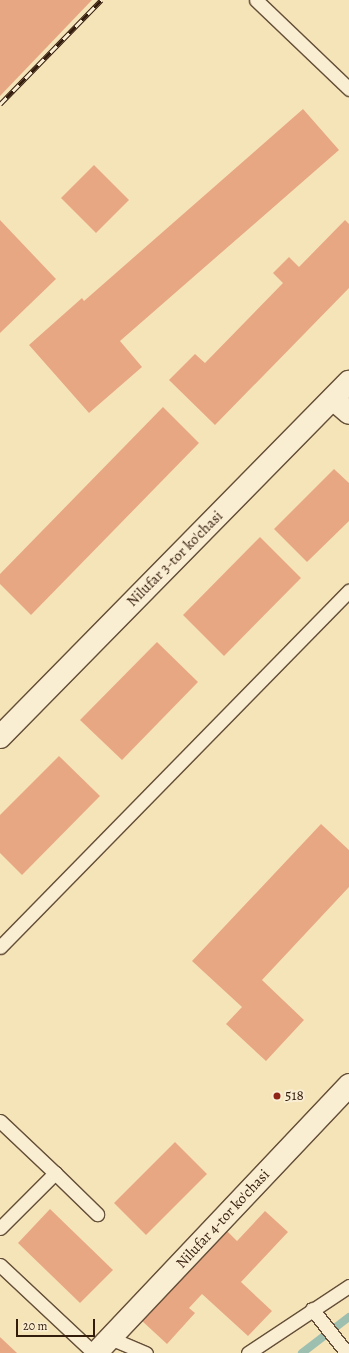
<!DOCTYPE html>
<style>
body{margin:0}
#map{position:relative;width:349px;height:1353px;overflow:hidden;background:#f6e4b9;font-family:Alegreya,serif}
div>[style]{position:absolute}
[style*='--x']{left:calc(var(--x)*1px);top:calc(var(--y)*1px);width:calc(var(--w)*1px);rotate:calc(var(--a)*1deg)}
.stream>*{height:8px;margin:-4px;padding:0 4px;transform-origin:4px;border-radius:4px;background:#9dbfb0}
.building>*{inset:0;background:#e8a783}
.roads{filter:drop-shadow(1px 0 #644e37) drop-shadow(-1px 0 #644e37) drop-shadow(0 1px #644e37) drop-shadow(0 -1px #644e37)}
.service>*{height:13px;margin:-6.5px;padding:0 6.5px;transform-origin:6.5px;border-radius:6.5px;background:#f9edd2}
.minor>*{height:22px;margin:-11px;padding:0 11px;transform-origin:11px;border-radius:11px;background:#f9edd2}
.rail>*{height:4.5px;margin-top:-2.25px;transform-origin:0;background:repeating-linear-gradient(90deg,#f9edd2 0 9px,#341c0c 0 18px);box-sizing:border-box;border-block:1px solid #341c0c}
.dots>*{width:11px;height:11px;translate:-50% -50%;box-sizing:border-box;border:2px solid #f9edd2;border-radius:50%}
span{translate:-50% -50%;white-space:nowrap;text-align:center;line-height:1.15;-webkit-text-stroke:4px #f9edd2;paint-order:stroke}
.street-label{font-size:15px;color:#341c0c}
.poi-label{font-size:15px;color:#341c0c}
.left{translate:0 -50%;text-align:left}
.scale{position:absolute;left:16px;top:1319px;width:79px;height:18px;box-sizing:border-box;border:2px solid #341c0c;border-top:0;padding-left:5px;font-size:12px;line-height:14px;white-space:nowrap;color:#341c0c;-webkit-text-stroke:3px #f9edd2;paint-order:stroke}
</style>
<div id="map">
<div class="stream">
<div style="--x:302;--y:1353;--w:59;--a:-37.5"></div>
</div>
<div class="building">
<div style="clip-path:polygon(0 0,92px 0,0 96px)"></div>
<div style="clip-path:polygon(303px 109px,339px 150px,120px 341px,142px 367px,89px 413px,29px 345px,82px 298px,84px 301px)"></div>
<div style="clip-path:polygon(94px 165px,129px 200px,96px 233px,61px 198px)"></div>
<div style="clip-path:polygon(0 220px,56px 279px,0 333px)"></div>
<div style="clip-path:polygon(345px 220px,349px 224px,349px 288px,215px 425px,169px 380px,195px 354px,205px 363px,283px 283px,273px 273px,289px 257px,299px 267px)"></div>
<div style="clip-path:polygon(163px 407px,199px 443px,31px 615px,0 584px,0 574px)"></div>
<div style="clip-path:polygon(334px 469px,349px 483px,349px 521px,307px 562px,274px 529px)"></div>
<div style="clip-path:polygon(260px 537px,301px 578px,224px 656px,183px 615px)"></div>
<div style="clip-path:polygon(157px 642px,198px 682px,122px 760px,80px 720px)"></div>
<div style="clip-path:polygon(59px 756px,100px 796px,22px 875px,0 853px,0 815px)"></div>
<div style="clip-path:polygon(321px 824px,349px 850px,349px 887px,262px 980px,304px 1020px,266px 1061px,226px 1024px,242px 1007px,192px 961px)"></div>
<div style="clip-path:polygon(175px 1142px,207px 1174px,146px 1235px,114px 1203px)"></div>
<div style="clip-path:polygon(50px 1209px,113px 1270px,80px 1303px,18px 1243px)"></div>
<div style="clip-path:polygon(265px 1211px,288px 1232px,241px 1282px,272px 1311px,248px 1336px,202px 1294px,189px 1308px,195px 1313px,167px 1344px,141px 1320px,225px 1229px,237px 1241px)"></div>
<div style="clip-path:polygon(0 1337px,17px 1353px,0 1353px)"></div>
</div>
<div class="roads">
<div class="service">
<div style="--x:256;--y:0;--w:129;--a:43.7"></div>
<div style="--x:0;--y:947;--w:499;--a:-45.6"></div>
<div style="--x:0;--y:1121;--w:76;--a:43.4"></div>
<div style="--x:0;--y:1228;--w:78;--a:-45"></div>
<div style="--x:55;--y:1173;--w:59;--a:44.3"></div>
<div style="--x:0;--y:1265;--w:129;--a:43.1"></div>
<div style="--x:312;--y:1309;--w:56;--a:51.5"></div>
<div style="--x:110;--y:1338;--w:39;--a:23"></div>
<div style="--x:248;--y:1353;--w:121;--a:-33.6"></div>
</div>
<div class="minor">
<div style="--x:333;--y:399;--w:21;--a:41"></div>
<div style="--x:0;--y:737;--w:498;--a:-45.5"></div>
<div style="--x:96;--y:1353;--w:369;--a:-46.6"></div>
</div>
</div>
<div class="rail">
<div style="--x:0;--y:104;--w:145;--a:-45.8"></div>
</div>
<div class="dots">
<div style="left:277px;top:1096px;background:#8f2418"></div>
</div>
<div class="street-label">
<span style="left:175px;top:559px;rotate:-45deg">Nilufar 3-tor ko'chasi</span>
<span style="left:223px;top:1219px;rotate:-47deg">Nilufar 4-tor ko'chasi</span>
</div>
<div class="poi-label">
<span class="left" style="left:285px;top:1096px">518</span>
</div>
<div class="scale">20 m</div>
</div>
